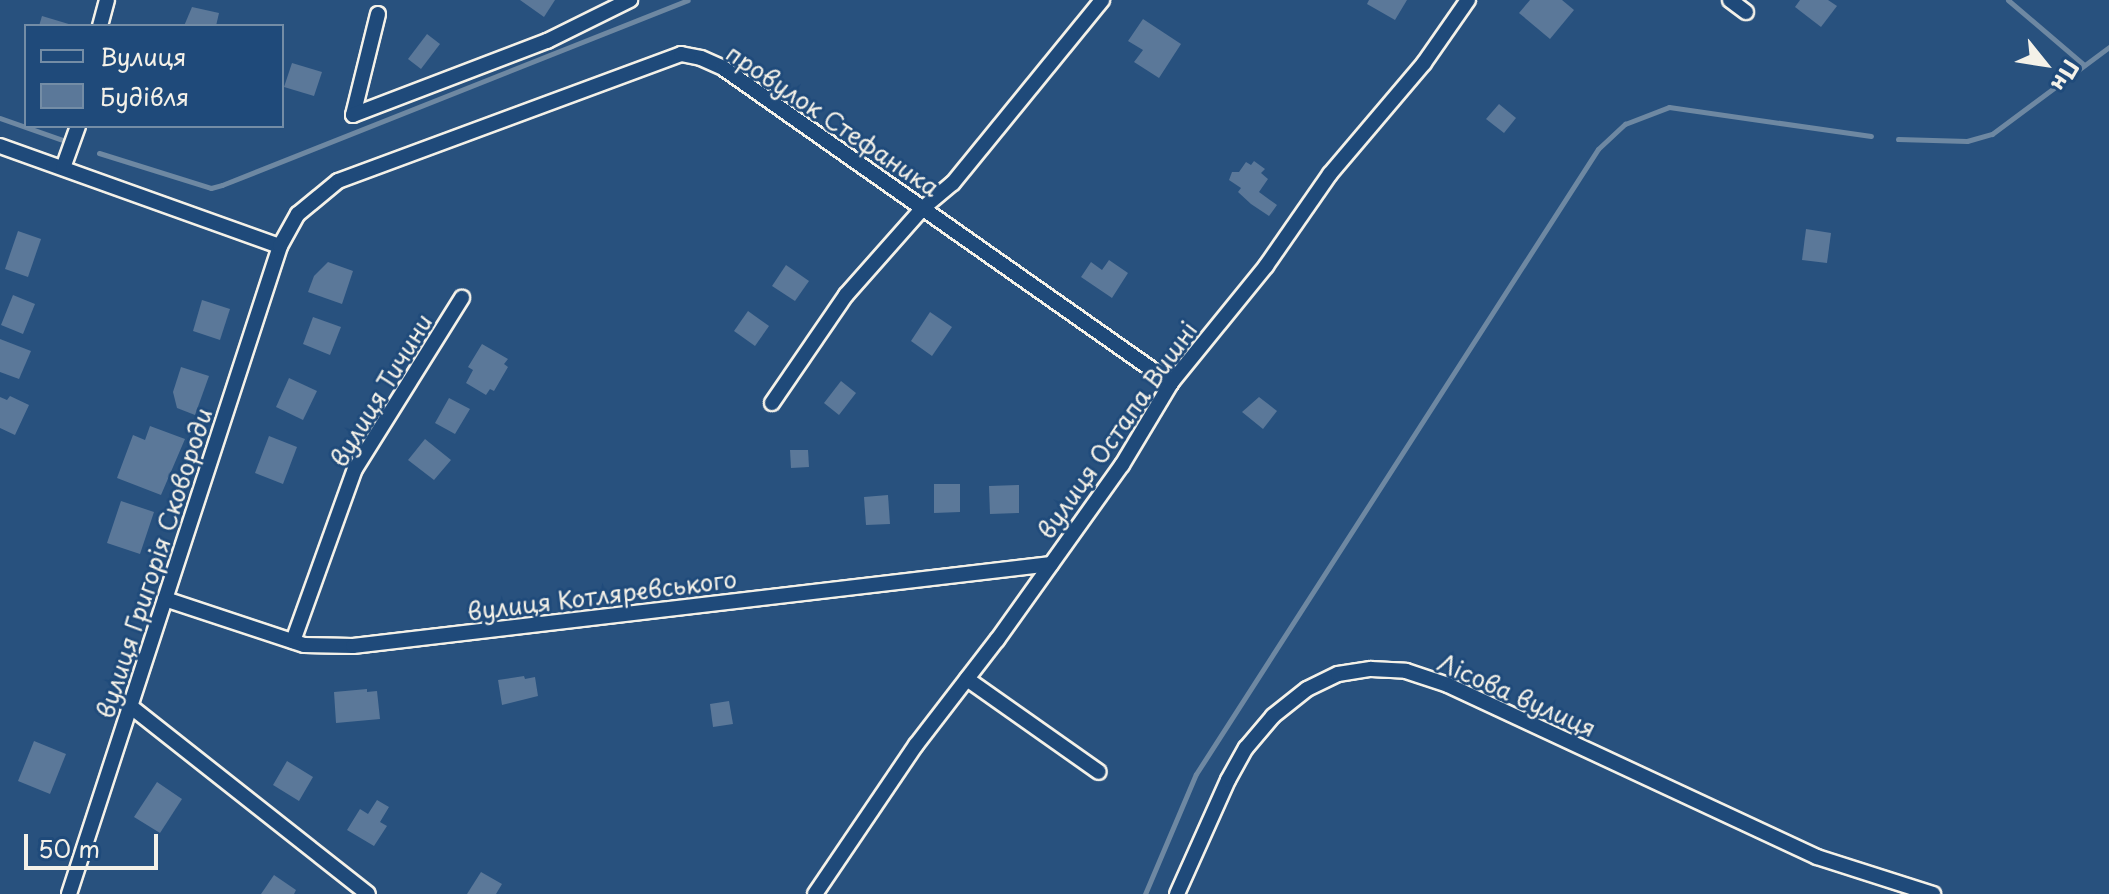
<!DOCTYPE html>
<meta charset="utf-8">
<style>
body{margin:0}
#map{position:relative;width:2109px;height:894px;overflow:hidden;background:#28517e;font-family:"Playpen Sans",sans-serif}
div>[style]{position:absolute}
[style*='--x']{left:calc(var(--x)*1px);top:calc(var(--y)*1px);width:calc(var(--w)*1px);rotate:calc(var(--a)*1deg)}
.stream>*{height:5px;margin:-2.5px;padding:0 2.5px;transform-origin:2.5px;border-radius:2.5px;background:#6e88a2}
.building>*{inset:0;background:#5b7899}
.roads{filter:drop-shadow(2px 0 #f4f1e8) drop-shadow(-2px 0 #f4f1e8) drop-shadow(0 2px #f4f1e8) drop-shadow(0 -2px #f4f1e8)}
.street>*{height:14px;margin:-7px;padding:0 7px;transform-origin:7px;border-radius:7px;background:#1f4a7a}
span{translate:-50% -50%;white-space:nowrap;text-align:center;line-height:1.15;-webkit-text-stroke:6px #1f4a7a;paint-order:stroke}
.street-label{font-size:24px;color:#f4f1e8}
.legend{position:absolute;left:24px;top:24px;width:260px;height:104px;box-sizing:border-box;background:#1f4a7a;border:2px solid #748da6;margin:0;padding:10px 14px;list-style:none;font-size:24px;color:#f4f1e8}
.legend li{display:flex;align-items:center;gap:16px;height:40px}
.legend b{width:40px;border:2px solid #748da6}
.north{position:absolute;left:2005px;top:24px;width:80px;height:80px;-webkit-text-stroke:6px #1f4a7a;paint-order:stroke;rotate:120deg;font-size:22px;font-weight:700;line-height:32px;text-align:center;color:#f4f1e8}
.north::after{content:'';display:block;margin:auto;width:28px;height:36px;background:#f4f1e8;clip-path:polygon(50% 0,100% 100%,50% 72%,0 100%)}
.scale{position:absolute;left:24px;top:834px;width:134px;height:36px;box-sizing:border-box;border:4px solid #f4f1e8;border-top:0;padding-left:10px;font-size:24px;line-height:28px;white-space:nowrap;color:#f4f1e8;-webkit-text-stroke:6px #1f4a7a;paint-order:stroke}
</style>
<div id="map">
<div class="stream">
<div style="--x:2008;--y:0;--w:100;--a:40.5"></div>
<div style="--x:0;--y:118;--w:75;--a:19.4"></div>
<div style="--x:1898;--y:139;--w:69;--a:1.7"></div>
<div style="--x:1967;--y:141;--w:26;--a:-16"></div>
<div style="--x:1992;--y:134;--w:146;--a:-36.6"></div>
<div style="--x:99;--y:153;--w:117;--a:17.4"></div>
<div style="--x:211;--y:188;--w:11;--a:-15"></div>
<div style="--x:222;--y:185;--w:501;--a:-21.65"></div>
<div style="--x:1145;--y:894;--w:130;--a:-67"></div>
<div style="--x:1196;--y:774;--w:743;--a:-57.25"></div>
<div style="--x:1598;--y:149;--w:37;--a:-43"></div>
<div style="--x:1625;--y:124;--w:47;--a:-21.1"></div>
<div style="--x:1669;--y:107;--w:204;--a:8.2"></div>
</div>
<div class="building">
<div style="clip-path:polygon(520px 0,555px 0,544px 17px)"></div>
<div style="clip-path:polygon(1369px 0,1407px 0,1395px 20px,1367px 4px)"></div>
<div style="clip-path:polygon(1530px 0,1562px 0,1574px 10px,1550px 39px,1519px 13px)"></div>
<div style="clip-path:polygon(1800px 0,1828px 0,1837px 6px,1821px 27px,1795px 7px)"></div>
<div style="clip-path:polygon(192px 7px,219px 13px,216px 26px,184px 26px)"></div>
<div style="clip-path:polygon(42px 16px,72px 25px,72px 26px,39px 26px)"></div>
<div style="clip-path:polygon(1143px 19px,1181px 44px,1159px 78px,1134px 62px,1143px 50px,1128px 41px)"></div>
<div style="clip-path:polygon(427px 34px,440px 44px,421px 69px,408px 59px)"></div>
<div style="clip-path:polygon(292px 63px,322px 72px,314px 96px,284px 87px)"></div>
<div style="clip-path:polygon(1499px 104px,1516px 118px,1504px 133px,1486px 119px)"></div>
<div style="clip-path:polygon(1254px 161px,1265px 169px,1261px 173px,1268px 179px,1259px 192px,1277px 205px,1269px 216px,1251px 204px,1238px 192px,1241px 188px,1229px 180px,1232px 172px,1239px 172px,1246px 162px,1251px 165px)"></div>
<div style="clip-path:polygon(1806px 229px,1831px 233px,1827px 263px,1802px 260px)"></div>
<div style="clip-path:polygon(18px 231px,41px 239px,28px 277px,5px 269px)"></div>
<div style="clip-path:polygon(1109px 260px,1128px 273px,1112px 298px,1081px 277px,1091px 262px,1102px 270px)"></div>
<div style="clip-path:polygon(328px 262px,353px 271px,342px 304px,308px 292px,314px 276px)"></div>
<div style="clip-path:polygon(786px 265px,809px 281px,795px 301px,772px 286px)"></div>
<div style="clip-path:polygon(13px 295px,35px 304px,23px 334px,1px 325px)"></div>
<div style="clip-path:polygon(202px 300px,230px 309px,220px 340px,193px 331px)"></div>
<div style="clip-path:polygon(748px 311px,769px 326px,755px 346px,734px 331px)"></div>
<div style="clip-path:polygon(930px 312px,952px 327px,932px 356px,911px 341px)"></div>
<div style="clip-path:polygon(313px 317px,341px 327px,330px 355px,303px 344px)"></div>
<div style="clip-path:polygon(0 339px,31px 351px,19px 379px,0 372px)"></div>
<div style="clip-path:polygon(482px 344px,508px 359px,504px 364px,508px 367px,494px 391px,490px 389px,486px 395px,466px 383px,473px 370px,468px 367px)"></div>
<div style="clip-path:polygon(181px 367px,209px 376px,195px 415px,177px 408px,173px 392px)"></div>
<div style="clip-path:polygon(289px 378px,317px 391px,303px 420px,276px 407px)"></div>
<div style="clip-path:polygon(841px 381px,856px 393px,839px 415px,824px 403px)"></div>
<div style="clip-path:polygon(10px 396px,29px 405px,15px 435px,0 428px,0 397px,7px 400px)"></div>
<div style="clip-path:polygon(1259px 397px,1277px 411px,1263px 429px,1242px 412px)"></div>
<div style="clip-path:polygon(449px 398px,470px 409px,455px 434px,435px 423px)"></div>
<div style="clip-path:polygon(150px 426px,185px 439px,161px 495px,117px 478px,133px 435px,145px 440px)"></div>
<div style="clip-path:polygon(269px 436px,297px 447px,283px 484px,255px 473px)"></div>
<div style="clip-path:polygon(425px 439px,451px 460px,434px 480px,408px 460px)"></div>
<div style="clip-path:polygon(790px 450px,808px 450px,809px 467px,791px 468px)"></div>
<div style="clip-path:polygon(934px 484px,960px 484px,960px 512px,934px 513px)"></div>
<div style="clip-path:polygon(1019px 485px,1019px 513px,990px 514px,989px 486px)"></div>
<div style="clip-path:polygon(888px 495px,890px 524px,866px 525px,864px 497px)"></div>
<div style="clip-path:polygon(121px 501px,154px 512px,140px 554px,107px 543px)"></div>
<div style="clip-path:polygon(524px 676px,525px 679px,535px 677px,538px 696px,502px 705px,498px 680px)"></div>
<div style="clip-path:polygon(367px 689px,367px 692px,377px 691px,380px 719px,336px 723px,334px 692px)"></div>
<div style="clip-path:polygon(729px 701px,733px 724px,713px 727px,710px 704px)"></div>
<div style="clip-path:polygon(34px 741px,66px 754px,50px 794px,18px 781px)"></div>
<div style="clip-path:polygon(287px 761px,313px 777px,299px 801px,273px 785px)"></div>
<div style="clip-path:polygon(157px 782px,182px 799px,160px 833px,134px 817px)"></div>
<div style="clip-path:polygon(377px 800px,389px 807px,380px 822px,387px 826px,374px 846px,347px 830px,360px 809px,368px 814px)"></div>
<div style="clip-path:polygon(481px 872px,502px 884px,496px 894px,467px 894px)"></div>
<div style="clip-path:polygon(274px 875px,296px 890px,294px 894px,261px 894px)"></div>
</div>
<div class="roads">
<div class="street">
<div style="--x:1730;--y:0;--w:20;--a:37"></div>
<div style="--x:378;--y:14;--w:104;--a:103.9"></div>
<div style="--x:353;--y:115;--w:208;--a:-20.9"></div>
<div style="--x:547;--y:41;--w:93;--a:-26.3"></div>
<div style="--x:100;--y:26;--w:27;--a:-75"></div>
<div style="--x:0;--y:146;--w:297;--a:19.7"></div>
<div style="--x:63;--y:168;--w:45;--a:-70.3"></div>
<div style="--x:772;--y:403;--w:131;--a:-55.6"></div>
<div style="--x:846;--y:295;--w:116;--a:-48.5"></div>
<div style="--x:923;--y:208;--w:39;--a:-40"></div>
<div style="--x:953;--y:183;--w:236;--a:-50.8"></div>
<div style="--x:165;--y:599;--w:146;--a:18.3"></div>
<div style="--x:304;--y:645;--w:49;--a:1.2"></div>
<div style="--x:353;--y:646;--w:703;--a:-6.7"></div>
<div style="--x:293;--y:641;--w:183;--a:-70.2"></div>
<div style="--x:355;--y:469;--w:202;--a:-58"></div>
<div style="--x:967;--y:679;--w:161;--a:35.2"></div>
<div style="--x:130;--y:706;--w:303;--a:38.3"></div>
<div style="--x:69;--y:894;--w:681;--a:-71.96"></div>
<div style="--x:280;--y:246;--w:37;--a:-61"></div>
<div style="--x:298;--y:214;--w:52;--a:-39.5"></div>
<div style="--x:338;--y:181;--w:366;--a:-20.3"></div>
<div style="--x:681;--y:54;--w:20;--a:11"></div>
<div style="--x:701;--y:58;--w:24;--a:24"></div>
<div style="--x:723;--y:68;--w:548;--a:35.11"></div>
<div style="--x:815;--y:894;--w:180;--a:-55.9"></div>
<div style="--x:916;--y:745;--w:133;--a:-52.4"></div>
<div style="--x:997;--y:640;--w:215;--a:-54.5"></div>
<div style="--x:1122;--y:465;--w:96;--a:-59.1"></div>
<div style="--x:1171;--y:383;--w:151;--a:-50.9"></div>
<div style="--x:1266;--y:266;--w:112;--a:-55.2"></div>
<div style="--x:1330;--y:174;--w:145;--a:-49.7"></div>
<div style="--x:1424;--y:63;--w:77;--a:-55.1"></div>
<div style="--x:1177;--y:894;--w:125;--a:-65.9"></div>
<div style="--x:1228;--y:780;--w:37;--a:-61"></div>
<div style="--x:1246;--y:748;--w:42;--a:-49.8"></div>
<div style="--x:1273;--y:716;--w:43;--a:-38.5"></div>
<div style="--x:1307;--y:689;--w:34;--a:-26"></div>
<div style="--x:1338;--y:674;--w:33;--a:-9"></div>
<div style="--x:1371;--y:669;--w:35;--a:3"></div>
<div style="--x:1406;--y:671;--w:44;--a:18.4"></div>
<div style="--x:1448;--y:685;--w:407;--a:25"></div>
<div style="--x:1817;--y:857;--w:122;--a:17.7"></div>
</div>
</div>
<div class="street-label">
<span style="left:833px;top:120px;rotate:34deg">провулок Стефаника</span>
<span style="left:381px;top:390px;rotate:-59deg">вулиця Тичини</span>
<span style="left:1117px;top:430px;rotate:-55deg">вулиця Остапа Вишні</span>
<span style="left:154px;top:563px;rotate:-72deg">вулиця Григорія Сковороди</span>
<span style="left:602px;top:595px;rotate:-7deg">вулиця Котляревського</span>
<span style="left:1517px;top:695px;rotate:24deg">Лісова вулиця</span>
</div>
<ul class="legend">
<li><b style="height:10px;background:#1f4a7a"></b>Вулиця</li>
<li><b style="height:22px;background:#5b7899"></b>Будівля</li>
</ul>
<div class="north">Пн</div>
<div class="scale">50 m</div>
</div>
